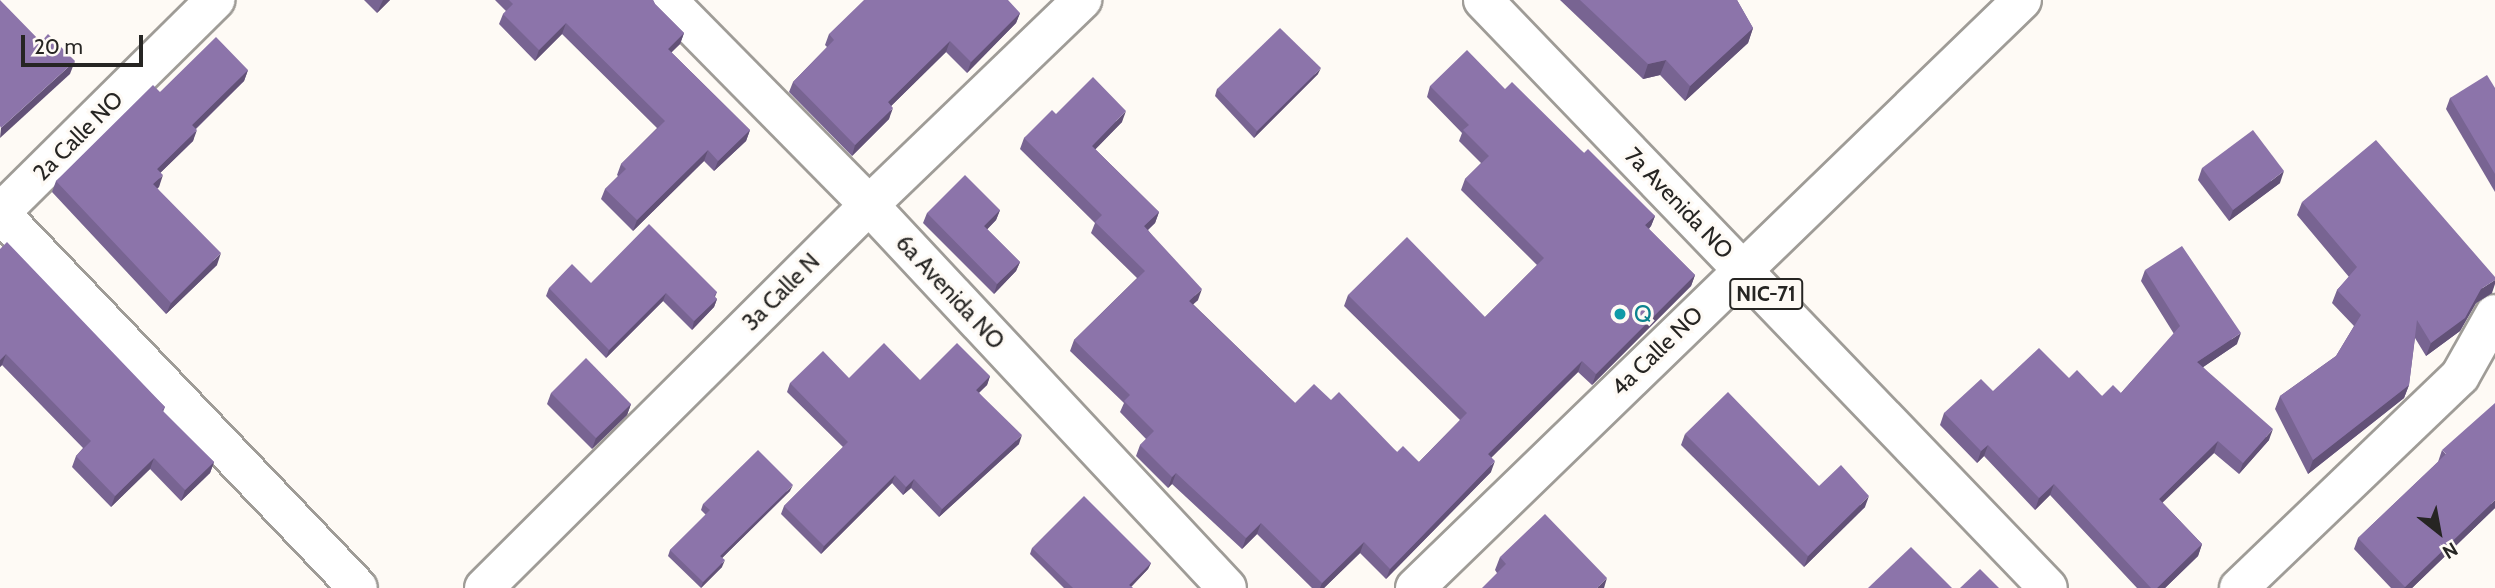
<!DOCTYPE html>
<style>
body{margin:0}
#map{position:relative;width:2495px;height:588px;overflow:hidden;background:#fefaf5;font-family:Cabin,sans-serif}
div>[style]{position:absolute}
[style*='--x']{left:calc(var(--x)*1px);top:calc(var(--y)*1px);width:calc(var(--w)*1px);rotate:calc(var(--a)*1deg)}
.roads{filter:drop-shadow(2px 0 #9f9c97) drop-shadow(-2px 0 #9f9c97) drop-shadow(0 2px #9f9c97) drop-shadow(0 -2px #9f9c97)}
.minor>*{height:38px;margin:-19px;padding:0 19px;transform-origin:19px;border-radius:19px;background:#fff}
.trunk>*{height:38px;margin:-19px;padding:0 19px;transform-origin:19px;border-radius:19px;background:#fff}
.wall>*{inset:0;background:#786492}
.shaded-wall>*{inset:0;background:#625177}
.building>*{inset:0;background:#8c74aa}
.dots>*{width:19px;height:19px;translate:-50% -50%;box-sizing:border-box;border:4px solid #fefaf5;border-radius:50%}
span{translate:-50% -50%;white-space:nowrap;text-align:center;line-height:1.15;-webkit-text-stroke:6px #fefaf5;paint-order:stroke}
.shield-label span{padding:2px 5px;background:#fefaf5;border:2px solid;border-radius:5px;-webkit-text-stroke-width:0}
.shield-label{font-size:21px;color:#262523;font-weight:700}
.street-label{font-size:23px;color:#262523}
.culture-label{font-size:23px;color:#0d838f}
.left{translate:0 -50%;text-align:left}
.north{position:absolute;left:2404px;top:497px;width:70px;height:70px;-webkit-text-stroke:5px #fefaf5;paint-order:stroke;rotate:149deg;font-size:19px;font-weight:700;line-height:28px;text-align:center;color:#262523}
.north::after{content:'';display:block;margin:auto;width:24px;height:32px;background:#262523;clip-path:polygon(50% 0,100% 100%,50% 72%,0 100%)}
.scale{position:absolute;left:21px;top:35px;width:122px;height:32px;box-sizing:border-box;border:4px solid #262523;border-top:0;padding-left:9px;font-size:21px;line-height:24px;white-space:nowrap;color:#262523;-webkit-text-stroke:5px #fefaf5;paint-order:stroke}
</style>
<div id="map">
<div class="roads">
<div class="minor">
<div style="--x:667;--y:0;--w:288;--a:45.4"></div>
<div style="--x:869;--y:205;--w:524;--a:46.93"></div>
<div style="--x:0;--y:213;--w:518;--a:46.33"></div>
<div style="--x:0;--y:213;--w:303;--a:-44.7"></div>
<div style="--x:484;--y:588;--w:543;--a:-44.85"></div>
<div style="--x:869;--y:205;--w:296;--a:-43.9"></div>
<div style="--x:1415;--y:588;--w:845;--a:-44.09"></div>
<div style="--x:2239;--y:588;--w:306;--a:-43.8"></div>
<div style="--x:2460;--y:376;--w:71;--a:-60.6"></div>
</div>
<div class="trunk">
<div style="--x:1483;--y:0;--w:815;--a:46.14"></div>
</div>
</div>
<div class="wall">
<div style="clip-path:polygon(364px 0,390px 0,377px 13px)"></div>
<div style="clip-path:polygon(495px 0,653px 0,655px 4px,684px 33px,680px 44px,671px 52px,750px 130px,746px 141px,714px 171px,704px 161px,633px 231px,601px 199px,605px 189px,618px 176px,617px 175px,621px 164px,657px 128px,562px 34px,535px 61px,499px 24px,503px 14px,506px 11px)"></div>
<div style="clip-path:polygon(1560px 0,1737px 0,1753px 28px,1748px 43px,1685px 101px,1660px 75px,1643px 79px)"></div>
<div style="clip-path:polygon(1020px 13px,1016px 23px,967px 73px,946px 52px,891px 106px,889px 119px,852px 156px,789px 92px,793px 82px,827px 47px,825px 45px,829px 34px)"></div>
<div style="clip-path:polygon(248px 70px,244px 81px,196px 129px,193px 141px,160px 173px,159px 187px,157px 188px,217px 265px,166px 314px,52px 192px,56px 181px,160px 92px)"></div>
<div style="clip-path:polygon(1318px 74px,1254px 138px,1215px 96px,1217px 89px)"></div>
<div style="clip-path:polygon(1430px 86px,1505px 89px,1584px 153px,1655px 216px,1651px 226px,1649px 229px,1695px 275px,1691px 286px,1592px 385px,1578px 372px,1491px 457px,1491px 472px,1386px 579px,1360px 553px,1324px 588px,1312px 588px,1257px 534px,1242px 549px,1172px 484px,1168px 488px,1136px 456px,1140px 445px,1146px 439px,1120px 412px,1124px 403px,1070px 351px,1074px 340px,1137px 278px,1091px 233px,1095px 223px,1020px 149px,1024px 138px,1056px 114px,1122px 122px,1095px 149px,1159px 212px,1155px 223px,1148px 230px,1198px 300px,1193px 304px,1295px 403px,1331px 400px,1397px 452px,1419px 462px,1460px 420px,1344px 306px,1348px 295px,1485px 317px,1537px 265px,1461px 190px,1465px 179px,1481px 163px,1459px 141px,1462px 133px,1427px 97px)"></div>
<div style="clip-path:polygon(2495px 88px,2495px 192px,2446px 109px,2450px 98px)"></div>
<div style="clip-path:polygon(2202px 168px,2280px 183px,2229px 221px,2198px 180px)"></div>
<div style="clip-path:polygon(2302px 202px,2492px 293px,2476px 303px,2460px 331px,2426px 356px,2415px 338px,2409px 385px,2404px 398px,2308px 474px,2275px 409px,2280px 396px,2336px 356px,2354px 326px,2332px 303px,2337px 290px,2349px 277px,2297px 215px)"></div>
<div style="clip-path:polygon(1000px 210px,996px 220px,987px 229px,1020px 262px,1016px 271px,994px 294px,923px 223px,927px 213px)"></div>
<div style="clip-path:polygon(0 249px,165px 407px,163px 412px,214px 462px,210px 473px,181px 501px,150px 469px,111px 507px,72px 467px,76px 456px,83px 448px,2px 365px,0 367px)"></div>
<div style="clip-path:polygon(2145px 270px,2237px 344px,2203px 367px,2269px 440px,2239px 474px,2214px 453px,2162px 502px,2202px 544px,2198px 556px,2165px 588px,2137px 588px,2050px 495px,2035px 510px,1984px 456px,1977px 463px,1940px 425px,1944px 413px,1993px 391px,2069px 378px,2102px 396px,2121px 393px,2174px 334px,2141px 281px)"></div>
<div style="clip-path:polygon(591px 283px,717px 292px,715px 297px,717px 299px,714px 307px,692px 330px,663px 301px,606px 358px,546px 296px,549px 288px)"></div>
<div style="clip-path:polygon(990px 376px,987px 385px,979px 393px,1019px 444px,939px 517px,911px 488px,903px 495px,892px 483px,821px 554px,781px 514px,784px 506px,843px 447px,787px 392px,790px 383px,849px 378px,920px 380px)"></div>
<div style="clip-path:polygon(551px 393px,631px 404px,627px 415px,592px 449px,547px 404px)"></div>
<div style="clip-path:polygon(1685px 434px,1819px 486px,1865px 507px,1804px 567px,1681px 445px)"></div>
<div style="clip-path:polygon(2442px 450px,2495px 508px,2412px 588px,2391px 588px,2354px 549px,2358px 538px,2438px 462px)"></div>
<div style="clip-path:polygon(790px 491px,722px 558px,722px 567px,701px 588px,668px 556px,670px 550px,706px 515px,701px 510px,703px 504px)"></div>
<div style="clip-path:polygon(1032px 548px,1151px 563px,1148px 569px,1131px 587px,1133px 588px,1064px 588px,1030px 554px)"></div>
<div style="clip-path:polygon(1500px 557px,1604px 588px,1497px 573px,1495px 570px)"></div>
</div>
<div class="shaded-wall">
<div style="clip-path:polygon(383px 0,390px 0,377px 13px,382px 2px)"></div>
<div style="clip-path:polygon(1020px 13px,1016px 23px,967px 73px,971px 62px)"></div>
<div style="clip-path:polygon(566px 23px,562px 34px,535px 61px,539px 50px)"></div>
<div style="clip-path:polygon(1753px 28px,1748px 43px,1685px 101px,1690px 86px)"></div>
<div style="clip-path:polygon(684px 33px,680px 44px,664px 60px,668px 49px)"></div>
<div style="clip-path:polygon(950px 41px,946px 52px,884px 113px,888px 102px)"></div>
<div style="clip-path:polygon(1666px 60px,1660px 75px,1643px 79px,1648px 64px)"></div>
<div style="clip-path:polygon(75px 61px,70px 74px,0 138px,1px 128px)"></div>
<div style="clip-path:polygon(1321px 68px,1318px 74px,1254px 138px,1257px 131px)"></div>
<div style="clip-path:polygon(248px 70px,244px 81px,188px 136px,192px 125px)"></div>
<div style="clip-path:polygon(893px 108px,889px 119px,852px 156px,855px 145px)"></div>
<div style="clip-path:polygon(1126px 111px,1122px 122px,1088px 157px,1092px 146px)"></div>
<div style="clip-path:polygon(197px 130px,193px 141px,153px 180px,157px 169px)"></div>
<div style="clip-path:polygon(750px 130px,746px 141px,714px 171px,718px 161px)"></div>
<div style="clip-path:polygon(708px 150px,704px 161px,633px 231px,637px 220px)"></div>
<div style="clip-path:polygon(2284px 171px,2280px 183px,2229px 221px,2233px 210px)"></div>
<div style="clip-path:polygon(163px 175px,159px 187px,149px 196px,153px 184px)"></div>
<div style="clip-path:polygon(1000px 210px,996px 220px,981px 236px,984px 226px)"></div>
<div style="clip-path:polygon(1159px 212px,1155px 223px,1140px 237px,1144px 226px)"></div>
<div style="clip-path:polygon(1655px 216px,1651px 226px,1641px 236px,1645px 225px)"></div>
<div style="clip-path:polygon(221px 253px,217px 265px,166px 314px,171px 303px)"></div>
<div style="clip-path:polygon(1020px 262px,1016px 271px,994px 294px,997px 284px)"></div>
<div style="clip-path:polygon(1695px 275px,1691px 286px,1592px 385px,1596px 374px)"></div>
<div style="clip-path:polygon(2495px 280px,2495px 284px,2492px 293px,2476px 303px,2460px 331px,2426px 356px,2431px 343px,2481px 289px)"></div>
<div style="clip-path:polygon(1202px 289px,1198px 300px,1186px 311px,1189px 301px)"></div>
<div style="clip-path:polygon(666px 293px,663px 301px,606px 358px,609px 350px)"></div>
<div style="clip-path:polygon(717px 299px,714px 307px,692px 330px,694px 321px)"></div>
<div style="clip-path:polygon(2241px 333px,2237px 344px,2193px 374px,2197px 362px)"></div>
<div style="clip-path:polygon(6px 354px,2px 365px,0 367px,0 360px)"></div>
<div style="clip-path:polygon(1582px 361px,1578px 372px,1484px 465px,1488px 454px)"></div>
<div style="clip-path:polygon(990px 376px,987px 385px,973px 398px,976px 390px)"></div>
<div style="clip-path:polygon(2409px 385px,2404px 398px,2308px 474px,2313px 460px)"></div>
<div style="clip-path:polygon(631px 404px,627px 415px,592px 449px,596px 438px)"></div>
<div style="clip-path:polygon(2273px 429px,2269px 440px,2239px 474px,2243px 463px)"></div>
<div style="clip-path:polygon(1022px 435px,1019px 444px,939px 517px,942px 509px)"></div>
<div style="clip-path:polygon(2218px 441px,2214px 453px,2155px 510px,2159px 499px)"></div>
<div style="clip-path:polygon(1988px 445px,1984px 456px,1977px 463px,1981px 451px)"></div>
<div style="clip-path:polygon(154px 458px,150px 469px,111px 507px,115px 496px)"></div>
<div style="clip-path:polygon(1495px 461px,1491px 472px,1386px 579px,1390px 569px)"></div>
<div style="clip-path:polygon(214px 462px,210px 473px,181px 501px,185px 490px)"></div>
<div style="clip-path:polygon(1176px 473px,1172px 484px,1168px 488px,1172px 477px)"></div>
<div style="clip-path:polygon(895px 475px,892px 483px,821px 554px,824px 546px)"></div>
<div style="clip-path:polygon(914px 479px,911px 488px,903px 495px,906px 487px)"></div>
<div style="clip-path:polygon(2054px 484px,2050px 495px,2035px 510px,2039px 498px)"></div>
<div style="clip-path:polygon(793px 485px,790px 491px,718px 562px,720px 556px)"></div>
<div style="clip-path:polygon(1869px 496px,1865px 507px,1804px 567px,1808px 556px)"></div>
<div style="clip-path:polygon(2495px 500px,2495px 508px,2412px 588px,2404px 588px)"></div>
<div style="clip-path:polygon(1261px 523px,1257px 534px,1242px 549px,1246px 538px)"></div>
<div style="clip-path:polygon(1364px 542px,1360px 553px,1324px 588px,1320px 588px,1322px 583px)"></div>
<div style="clip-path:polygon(2202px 544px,2198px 556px,2165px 588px,2157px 588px)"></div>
<div style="clip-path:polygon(725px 560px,722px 567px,701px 588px,703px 582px)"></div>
<div style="clip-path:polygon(1151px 563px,1148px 569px,1130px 588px,1129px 585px)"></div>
<div style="clip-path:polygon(1607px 578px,1604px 588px,1597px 588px)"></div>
</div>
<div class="building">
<div style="clip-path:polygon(0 0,41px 42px,48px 34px,75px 61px,1px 128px,0 126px)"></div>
<div style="clip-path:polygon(509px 0,653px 0,655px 4px,684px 33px,668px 49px,750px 130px,718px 161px,708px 150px,637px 220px,605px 189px,626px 169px,621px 164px,665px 121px,566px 23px,539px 50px,503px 14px,513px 4px)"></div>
<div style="clip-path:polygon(864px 0,1008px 0,1020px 13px,971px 62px,950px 41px,888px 102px,893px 108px,855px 145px,793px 82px,834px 40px,829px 34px)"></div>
<div style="clip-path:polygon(1580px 0,1737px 0,1753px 28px,1690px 86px,1666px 60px,1648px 64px)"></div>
<div style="clip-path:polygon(1280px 28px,1321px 68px,1257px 131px,1217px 89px)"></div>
<div style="clip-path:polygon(216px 37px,248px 70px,192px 125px,197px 130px,157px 169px,163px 175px,153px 184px,221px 253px,171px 303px,56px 181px,153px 85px,160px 92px)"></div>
<div style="clip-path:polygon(1467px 50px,1505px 89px,1512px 82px,1584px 153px,1588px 149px,1655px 216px,1645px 225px,1695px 275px,1596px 374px,1582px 361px,1488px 454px,1495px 461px,1390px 569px,1364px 542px,1322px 583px,1261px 523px,1246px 538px,1176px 473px,1172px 477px,1140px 445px,1154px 431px,1124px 401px,1130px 395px,1074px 340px,1145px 271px,1095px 222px,1102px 215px,1024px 138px,1052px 110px,1056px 114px,1093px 77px,1126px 111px,1092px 146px,1159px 212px,1144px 226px,1202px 289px,1189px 301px,1295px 403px,1314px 384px,1331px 400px,1339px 392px,1397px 452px,1403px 446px,1419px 462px,1467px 413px,1348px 295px,1407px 237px,1485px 317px,1544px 258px,1465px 179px,1489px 156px,1463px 130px,1469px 125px,1430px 86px)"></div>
<div style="clip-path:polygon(2487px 75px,2495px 88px,2495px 174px,2450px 98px)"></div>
<div style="clip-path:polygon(2253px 130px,2284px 171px,2233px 210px,2202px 168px)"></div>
<div style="clip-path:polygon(2376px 140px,2495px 277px,2495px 280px,2481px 289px,2465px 318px,2431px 343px,2417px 320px,2409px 385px,2313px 460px,2280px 396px,2336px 356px,2361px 315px,2337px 290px,2357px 267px,2302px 202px)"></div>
<div style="clip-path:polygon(965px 175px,1000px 210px,984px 226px,1020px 262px,997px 284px,927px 213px)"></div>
<div style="clip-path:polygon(649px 224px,717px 292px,714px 296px,717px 299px,694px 321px,666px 293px,609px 350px,549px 288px,572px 264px,591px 283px)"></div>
<div style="clip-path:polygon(7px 242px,165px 407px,162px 410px,214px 462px,185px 490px,154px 458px,115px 496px,76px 456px,91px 441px,6px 354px,0 360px,0 249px)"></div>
<div style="clip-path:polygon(2182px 246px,2241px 333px,2197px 362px,2273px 429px,2243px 463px,2218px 441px,2159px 499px,2202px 544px,2157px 588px,2151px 588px,2054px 484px,2039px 498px,1988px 445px,1981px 451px,1944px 413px,1981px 379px,1993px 391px,2039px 348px,2069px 378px,2077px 370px,2102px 396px,2113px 385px,2121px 393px,2180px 326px,2145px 270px)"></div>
<div style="clip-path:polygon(884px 343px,920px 380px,957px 343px,990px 376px,976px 390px,1022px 435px,942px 509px,914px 479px,906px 487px,895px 475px,824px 546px,784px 506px,848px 442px,790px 383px,823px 351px,849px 378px)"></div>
<div style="clip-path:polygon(586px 358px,631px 404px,596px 438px,551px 393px)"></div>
<div style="clip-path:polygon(1728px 392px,1819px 486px,1841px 465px,1869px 496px,1808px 556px,1685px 434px)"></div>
<div style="clip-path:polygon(2495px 403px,2495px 500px,2405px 587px,2358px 538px,2446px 454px,2442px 450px)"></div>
<div style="clip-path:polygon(758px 450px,793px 485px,720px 556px,725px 560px,703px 582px,670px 550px,710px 510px,703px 504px)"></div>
<div style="clip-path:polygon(1084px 496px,1151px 563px,1129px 585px,1133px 588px,1073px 588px,1032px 548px)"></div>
<div style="clip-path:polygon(1545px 514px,1607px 578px,1597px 588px,1482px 588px,1506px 564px,1500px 557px)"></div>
<div style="clip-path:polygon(1911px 547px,1952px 588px,1868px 588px)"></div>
<div style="clip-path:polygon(1980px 569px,1999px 588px,1960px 588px)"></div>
</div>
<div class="dots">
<div style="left:1620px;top:314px;background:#0f9aa8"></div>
</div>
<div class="shield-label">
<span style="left:1766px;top:294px">NIC-71</span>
</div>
<div class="street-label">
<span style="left:78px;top:136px;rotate:-45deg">2a Calle NO</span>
<span style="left:1679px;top:203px;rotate:46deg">7a Avenida NO</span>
<span style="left:781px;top:292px;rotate:-45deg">3a Calle N</span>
<span style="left:950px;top:292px;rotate:47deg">6a Avenida NO</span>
<span style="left:1657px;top:351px;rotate:-44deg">4a Calle NO</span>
</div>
<div class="culture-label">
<span class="left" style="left:1634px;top:314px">Q</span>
</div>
<div class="north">N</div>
<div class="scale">20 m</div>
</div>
